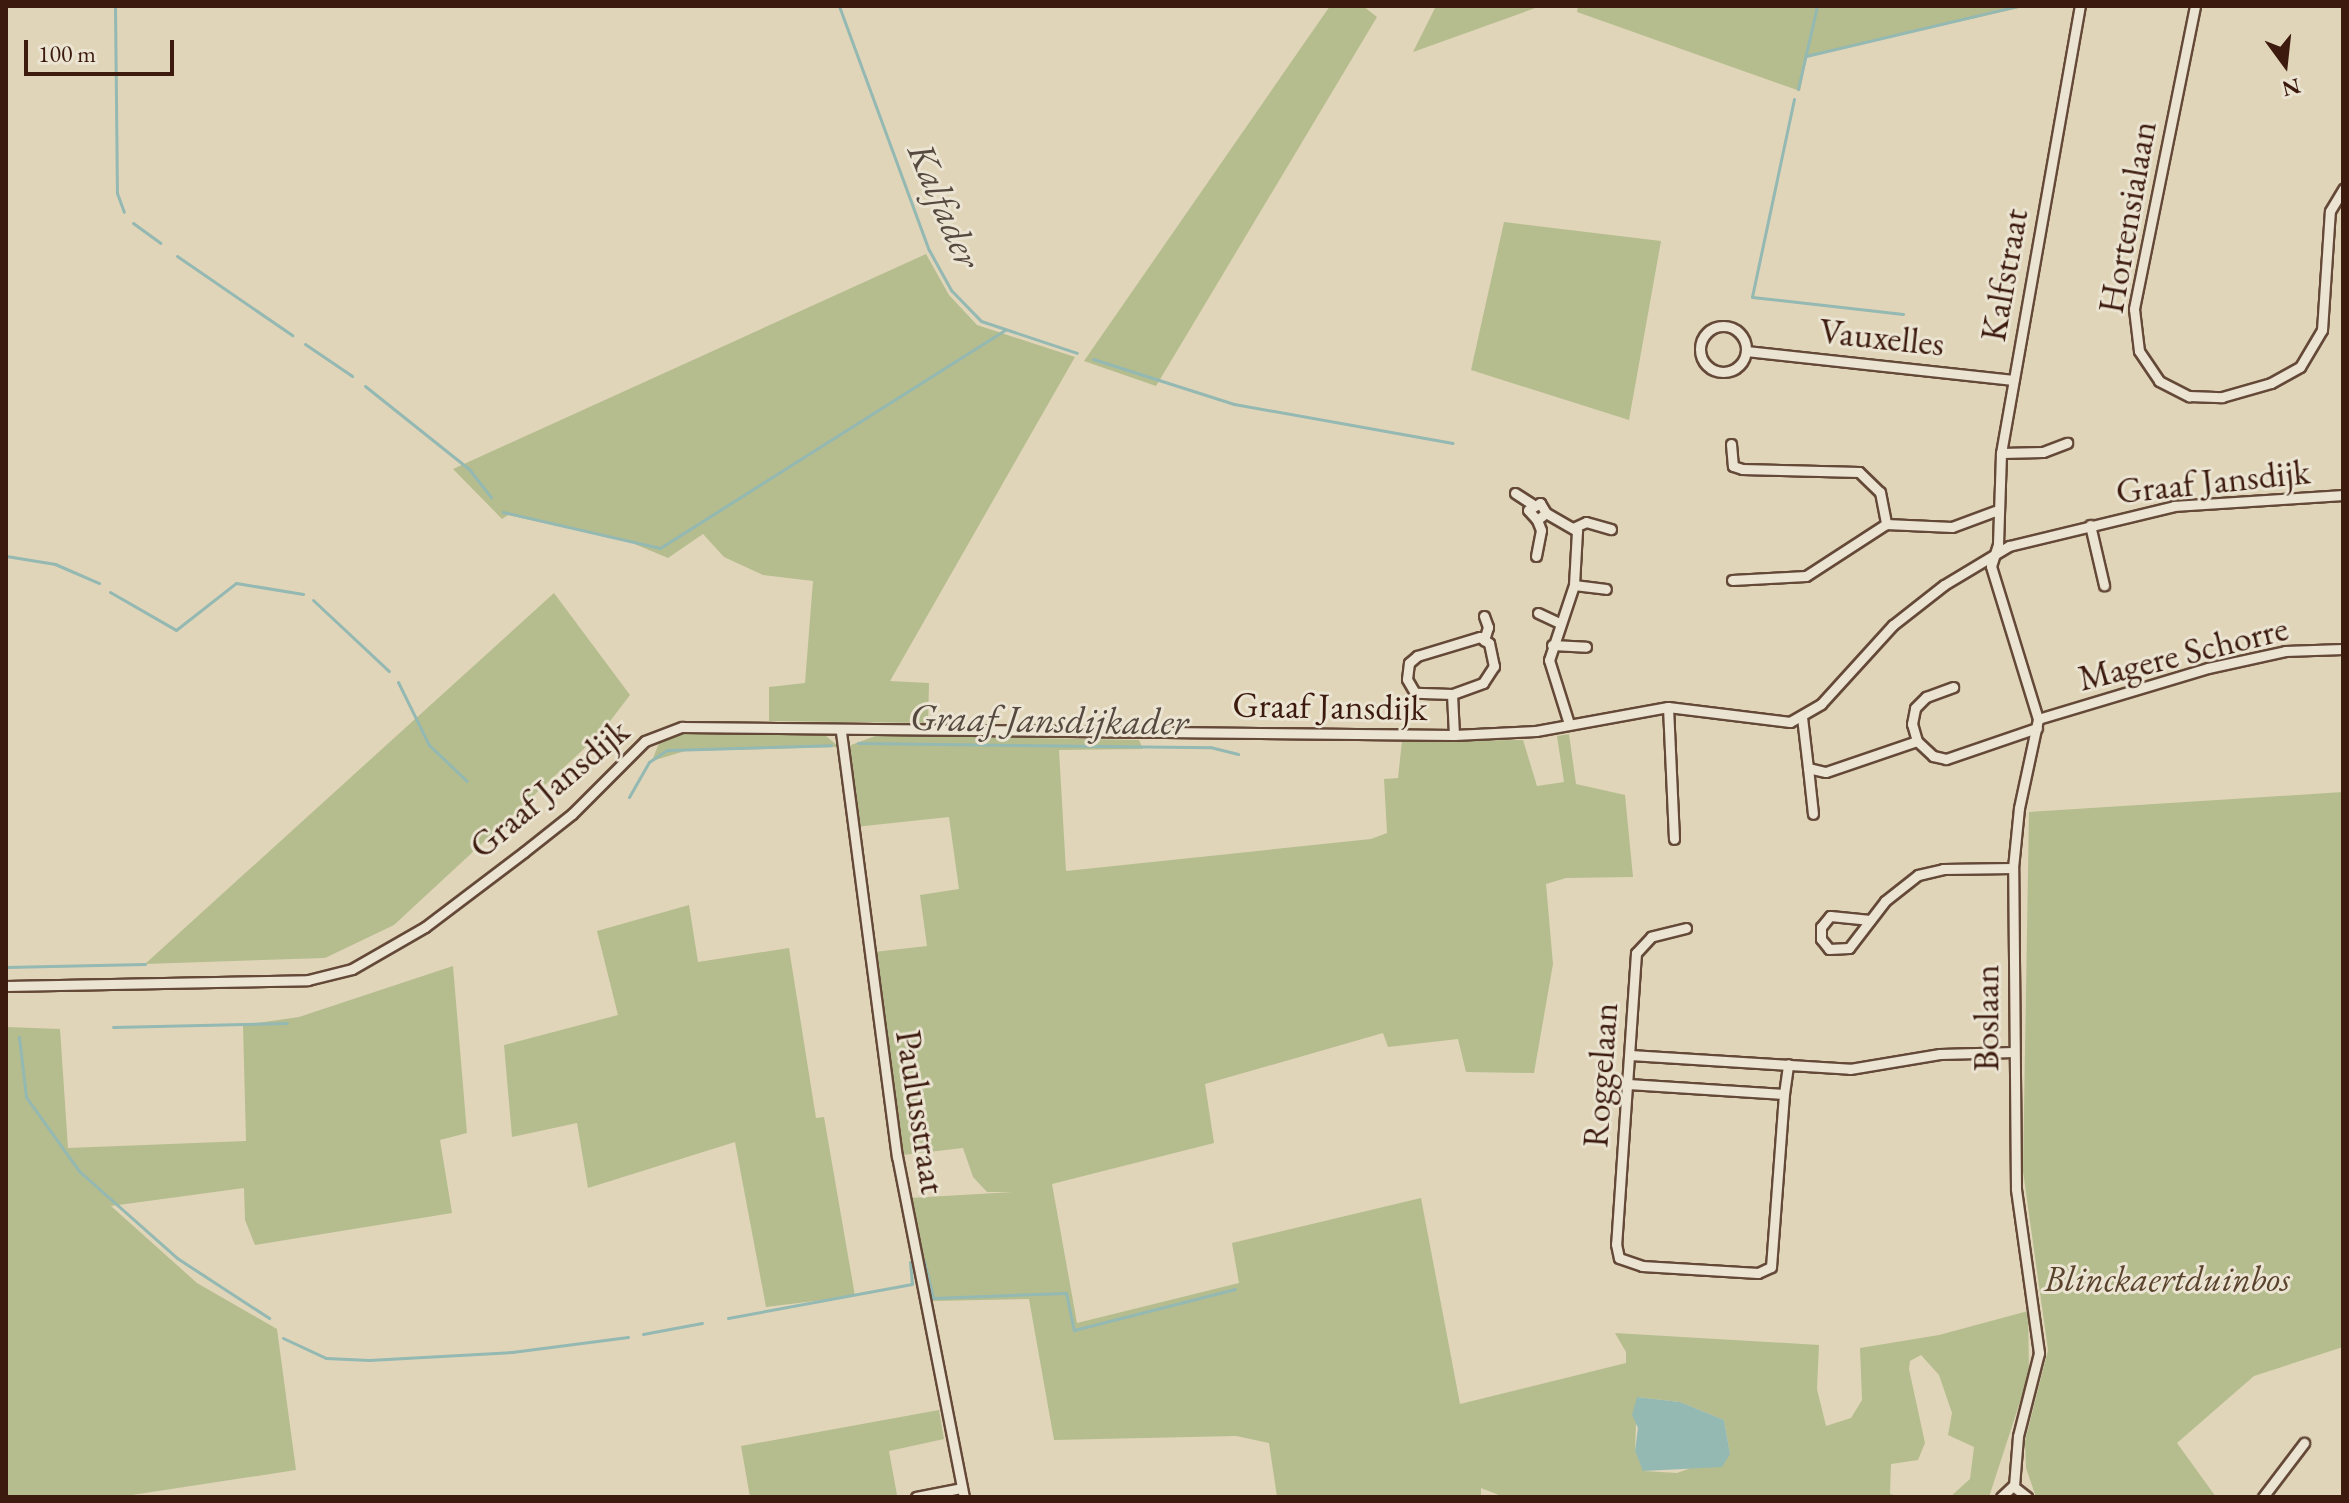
<!DOCTYPE html>
<style>
body{margin:0}
#map{position:relative;width:2349px;height:1503px;overflow:hidden;background:#e0d5b9;font-family:"EB Garamond",serif}
div>[style]{position:absolute}
[style*='--x']{left:calc(var(--x)*1px);top:calc(var(--y)*1px);width:calc(var(--w)*1px);rotate:calc(var(--a)*1deg)}
.green>*{inset:0;background:#b5bd8e}
.water>*{inset:0;background:#94b8b2}
.stream>*{height:3px;margin:-1.5px;padding:0 1.5px;transform-origin:1.5px;border-radius:1.5px;background:#94b8b2}
.roads{filter:drop-shadow(2px 0 #654938) drop-shadow(-2px 0 #654938) drop-shadow(0 2px #654938) drop-shadow(0 -2px #654938)}
.minor>*{height:9px;margin:-4.5px;padding:0 4.5px;transform-origin:4.5px;border-radius:4.5px;background:#ebe4d2}
.minor>.ring{margin:-4.5px;padding:0;box-sizing:content-box;background:none;border:9px solid #ebe4d2;border-radius:50%}
span{translate:-50% -50%;white-space:nowrap;text-align:center;line-height:1.15;-webkit-text-stroke:6px #ebe4d2;paint-order:stroke}
.street-label{font-size:36px;color:#3c1a0d}
.park-label{font-size:36px;color:#5a432d;font-style:italic}
.water-label{font-size:38px;color:#56493f;font-style:italic}
.frame{position:absolute;inset:0;border:8px solid #3c1a0d;pointer-events:none}
.north{position:absolute;left:2245px;top:24px;width:80px;height:80px;-webkit-text-stroke:6px #ebe4d2;paint-order:stroke;rotate:165deg;font-size:22px;font-weight:700;line-height:32px;text-align:center;color:#3c1a0d}
.north::after{content:'';display:block;margin:auto;width:28px;height:36px;background:#3c1a0d;clip-path:polygon(50% 0,100% 100%,50% 72%,0 100%)}
.scale{position:absolute;left:24px;top:40px;width:150px;height:36px;box-sizing:border-box;border:4px solid #3c1a0d;border-top:0;padding-left:10px;font-size:24px;line-height:28px;white-space:nowrap;color:#3c1a0d;-webkit-text-stroke:6px #ebe4d2;paint-order:stroke}
</style>
<div id="map">
<div class="green">
<div style="clip-path:polygon(1330px 6px,1363px 6px,1377px 17px,1156px 386px,1084px 361px)"></div>
<div style="clip-path:polygon(1436px 6px,1541px 6px,1413px 52px)"></div>
<div style="clip-path:polygon(1578px 6px,2028px 6px,1807px 56px,1800px 91px,1577px 12px)"></div>
<div style="clip-path:polygon(1504px 222px,1661px 241px,1629px 420px,1471px 370px)"></div>
<div style="clip-path:polygon(926px 254px,949px 295px,977px 325px,1075px 357px,890px 681px,929px 683px,928px 723px,769px 721px,769px 687px,805px 683px,813px 581px,763px 575px,724px 557px,703px 534px,668px 558px,630px 542px,508px 515px,502px 519px,453px 469px)"></div>
<div style="clip-path:polygon(554px 593px,630px 695px,601px 733px,394px 925px,325px 958px,145px 964px)"></div>
<div style="clip-path:polygon(683px 733px,825px 735px,839px 747px,685px 751px,652px 761px,659px 743px)"></div>
<div style="clip-path:polygon(evenodd,1569px 734px,1576px 784px,1625px 795px,1633px 877px,1566px 878px,1546px 884px,1553px 964px,1534px 1073px,1466px 1072px,1458px 1039px,1388px 1047px,1383px 1033px,1205px 1084px,1214px 1143px,1052px 1184px,1077px 1323px,1239px 1283px,1232px 1243px,1421px 1198px,1460px 1404px,1626px 1363px,1626px 1352px,1615px 1333px,1819px 1345px,1817px 1389px,1826px 1426px,1851px 1418px,1862px 1400px,1860px 1348px,1939px 1335px,2028px 1311px,2029px 1374px,1989px 1497px,1950px 1497px,1970px 1479px,1974px 1447px,1948px 1435px,1952px 1413px,1939px 1375px,1921px 1355px,1910px 1361px,1909px 1369px,1925px 1443px,1918px 1460px,1891px 1464px,1890px 1494px,1902px 1497px,1504px 1497px,1481px 1488px,1481px 1497px,1277px 1497px,1269px 1443px,1236px 1436px,1054px 1440px,1029px 1299px,932px 1301px,910px 1198px,1013px 1192px,987px 1192px,973px 1177px,963px 1148px,903px 1155px,874px 952px,927px 946px,920px 895px,959px 889px,949px 817px,855px 827px,847px 751px,851px 745px,878px 735px,1139px 740px,1143px 749px,1059px 750px,1066px 871px,1371px 839px,1387px 833px,1384px 779px,1398px 778px,1402px 741px,1523px 740px,1537px 786px,1564px 782px,1557px 736px,1569px 734px,1637px 1397px,1680px 1402px,1724px 1420px,1730px 1454px,1677px 1473px,1644px 1471px,1635px 1451px,1637px 1397px)"></div>
<div style="clip-path:polygon(2343px 792px,2343px 1347px,2254px 1376px,2177px 1443px,2216px 1497px,2036px 1497px,2026px 1468px,2025px 1441px,2048px 1350px,2023px 1171px,2029px 812px)"></div>
<div style="clip-path:polygon(689px 905px,698px 962px,789px 948px,816px 1118px,824px 1117px,855px 1296px,766px 1307px,735px 1142px,588px 1188px,577px 1123px,512px 1137px,504px 1045px,618px 1015px,597px 931px)"></div>
<div style="clip-path:polygon(453px 966px,467px 1133px,440px 1140px,452px 1213px,255px 1245px,245px 1220px,244px 1188px,111px 1206px,197px 1283px,277px 1329px,296px 1470px,119px 1497px,6px 1497px,6px 1027px,60px 1029px,68px 1148px,246px 1141px,243px 1025px,299px 1017px)"></div>
<div style="clip-path:polygon(939px 1410px,944px 1439px,889px 1451px,897px 1495px,750px 1497px,741px 1446px)"></div>
</div>
<div class="water">
<div style="clip-path:polygon(1637px 1397px,1680px 1402px,1724px 1420px,1730px 1454px,1722px 1467px,1643px 1471px,1635px 1451px,1638px 1428px,1632px 1415px)"></div>
</div>
<div class="stream">
<div style="--x:115;--y:6;--w:187;--a:89.4"></div>
<div style="--x:117;--y:193;--w:20;--a:70"></div>
<div style="--x:839;--y:6;--w:260;--a:69.8"></div>
<div style="--x:929;--y:250;--w:46;--a:61.2"></div>
<div style="--x:951;--y:290;--w:43;--a:45.9"></div>
<div style="--x:981;--y:321;--w:101;--a:18.4"></div>
<div style="--x:1806;--y:56;--w:218;--a:-13.3"></div>
<div style="--x:1798;--y:89;--w:85;--a:-77.1"></div>
<div style="--x:1794;--y:99;--w:202;--a:102"></div>
<div style="--x:1752;--y:297;--w:152;--a:6.4"></div>
<div style="--x:133;--y:223;--w:34;--a:36"></div>
<div style="--x:177;--y:256;--w:140;--a:34.5"></div>
<div style="--x:305;--y:344;--w:57;--a:34.2"></div>
<div style="--x:1093;--y:359;--w:148;--a:17.7"></div>
<div style="--x:1234;--y:404;--w:222;--a:10.1"></div>
<div style="--x:365;--y:386;--w:133;--a:38.6"></div>
<div style="--x:469;--y:469;--w:36;--a:52"></div>
<div style="--x:503;--y:512;--w:161;--a:12.9"></div>
<div style="--x:660;--y:548;--w:408;--a:-32.3"></div>
<div style="--x:6;--y:556;--w:50;--a:9.3"></div>
<div style="--x:55;--y:564;--w:48;--a:23.4"></div>
<div style="--x:110;--y:592;--w:76;--a:29.9"></div>
<div style="--x:176;--y:630;--w:76;--a:-38.1"></div>
<div style="--x:236;--y:583;--w:68;--a:9.3"></div>
<div style="--x:313;--y:600;--w:104;--a:43.1"></div>
<div style="--x:398;--y:682;--w:70;--a:63.8"></div>
<div style="--x:429;--y:745;--w:52;--a:43.5"></div>
<div style="--x:858;--y:743;--w:352;--a:0.7"></div>
<div style="--x:1210;--y:747;--w:29;--a:14"></div>
<div style="--x:629;--y:797;--w:40;--a:-60.3"></div>
<div style="--x:649;--y:762;--w:22;--a:-34"></div>
<div style="--x:667;--y:750;--w:164;--a:-1.7"></div>
<div style="--x:6;--y:967;--w:139;--a:-1.2"></div>
<div style="--x:113;--y:1027;--w:174;--a:-1.3"></div>
<div style="--x:19;--y:1037;--w:60;--a:83.3"></div>
<div style="--x:26;--y:1097;--w:91;--a:54.4"></div>
<div style="--x:79;--y:1171;--w:131;--a:41.6"></div>
<div style="--x:177;--y:1258;--w:110;--a:33.1"></div>
<div style="--x:924;--y:1261;--w:38;--a:76"></div>
<div style="--x:933;--y:1298;--w:133;--a:-2.2"></div>
<div style="--x:1066;--y:1293;--w:38;--a:78"></div>
<div style="--x:1074;--y:1330;--w:166;--a:-14.3"></div>
<div style="--x:728;--y:1318;--w:187;--a:-10.5"></div>
<div style="--x:912;--y:1284;--w:22;--a:-95"></div>
<div style="--x:643;--y:1334;--w:60;--a:-10.6"></div>
<div style="--x:283;--y:1338;--w:47;--a:24.9"></div>
<div style="--x:326;--y:1358;--w:43;--a:2.7"></div>
<div style="--x:369;--y:1360;--w:143;--a:-3.2"></div>
<div style="--x:512;--y:1352;--w:117;--a:-7.4"></div>
</div>
<div class="roads">
<div class="minor">
<div style="--x:2195;--y:6;--w:309;--a:101.4"></div>
<div style="--x:2134;--y:309;--w:42;--a:83.2"></div>
<div style="--x:2139;--y:351;--w:36;--a:56"></div>
<div style="--x:2159;--y:381;--w:34;--a:27"></div>
<div style="--x:2189;--y:396;--w:33;--a:2"></div>
<div style="--x:2222;--y:397;--w:51;--a:-15.9"></div>
<div style="--x:2271;--y:383;--w:33;--a:-29"></div>
<div style="--x:2300;--y:367;--w:43;--a:-59.3"></div>
<div style="--x:2322;--y:330;--w:119;--a:-86.2"></div>
<div style="--x:2330;--y:211;--w:26;--a:-59"></div>
<div class="ring" style="left:1700px;top:326px;width:37px;height:37px"></div>
<div style="--x:1746;--y:351;--w:269;--a:6.2"></div>
<div style="--x:1731;--y:444;--w:22;--a:85"></div>
<div style="--x:1733;--y:466;--w:9;--a:18"></div>
<div style="--x:1742;--y:469;--w:117;--a:1.5"></div>
<div style="--x:1859;--y:472;--w:29;--a:44"></div>
<div style="--x:1880;--y:492;--w:33;--a:79"></div>
<div style="--x:2001;--y:453;--w:42;--a:-1.4"></div>
<div style="--x:2043;--y:452;--w:26;--a:-21"></div>
<div style="--x:1515;--y:493;--w:20;--a:33"></div>
<div style="--x:1546;--y:513;--w:11;--a:142"></div>
<div style="--x:1537;--y:520;--w:13;--a:-132"></div>
<div style="--x:1528;--y:510;--w:14;--a:-30"></div>
<div style="--x:1540;--y:503;--w:12;--a:59"></div>
<div style="--x:1546;--y:513;--w:36;--a:30"></div>
<div style="--x:1577;--y:531;--w:54;--a:93.2"></div>
<div style="--x:1574;--y:585;--w:79;--a:108.4"></div>
<div style="--x:1549;--y:660;--w:67;--a:72.6"></div>
<div style="--x:2090;--y:525;--w:62;--a:76.9"></div>
<div style="--x:1575;--y:527;--w:12;--a:-24"></div>
<div style="--x:1586;--y:522;--w:26;--a:16"></div>
<div style="--x:1536;--y:556;--w:26;--a:-79"></div>
<div style="--x:1541;--y:530;--w:11;--a:-112"></div>
<div style="--x:1732;--y:580;--w:74;--a:-3.1"></div>
<div style="--x:1806;--y:576;--w:95;--a:-33"></div>
<div style="--x:1886;--y:524;--w:66;--a:2.6"></div>
<div style="--x:1952;--y:527;--w:46;--a:-20.4"></div>
<div style="--x:1574;--y:585;--w:32;--a:7"></div>
<div style="--x:1538;--y:613;--w:23;--a:25"></div>
<div style="--x:1484;--y:616;--w:12;--a:70"></div>
<div style="--x:1488;--y:627;--w:14;--a:107"></div>
<div style="--x:1552;--y:645;--w:34;--a:3"></div>
<div style="--x:1452;--y:694;--w:37;--a:-178"></div>
<div style="--x:1415;--y:693;--w:16;--a:-120"></div>
<div style="--x:1407;--y:679;--w:16;--a:-83"></div>
<div style="--x:1409;--y:663;--w:11;--a:-41"></div>
<div style="--x:1417;--y:656;--w:66;--a:-16.8"></div>
<div style="--x:1480;--y:637;--w:11;--a:34"></div>
<div style="--x:1489;--y:643;--w:24;--a:78"></div>
<div style="--x:1494;--y:666;--w:20;--a:123"></div>
<div style="--x:1483;--y:683;--w:33;--a:160"></div>
<div style="--x:1452;--y:694;--w:41;--a:87.2"></div>
<div style="--x:1668;--y:707;--w:132;--a:87.4"></div>
<div style="--x:1802;--y:717;--w:51;--a:83.3"></div>
<div style="--x:1808;--y:768;--w:18;--a:13"></div>
<div style="--x:1826;--y:772;--w:96;--a:-18.8"></div>
<div style="--x:1917;--y:741;--w:18;--a:-106"></div>
<div style="--x:1912;--y:724;--w:16;--a:-79"></div>
<div style="--x:1915;--y:708;--w:16;--a:-45"></div>
<div style="--x:1926;--y:697;--w:29;--a:-20"></div>
<div style="--x:2038;--y:719;--w:177;--a:-16.7"></div>
<div style="--x:2208;--y:668;--w:79;--a:-12.4"></div>
<div style="--x:2285;--y:651;--w:58;--a:-2"></div>
<div style="--x:841;--y:732;--w:428;--a:82.5"></div>
<div style="--x:897;--y:1156;--w:348;--a:78.9"></div>
<div style="--x:1917;--y:741;--w:22;--a:43"></div>
<div style="--x:1933;--y:756;--w:13;--a:13"></div>
<div style="--x:1946;--y:759;--w:96;--a:-18.8"></div>
<div style="--x:1808;--y:768;--w:46;--a:83.8"></div>
<div style="--x:1870;--y:920;--w:40;--a:-174.3"></div>
<div style="--x:1830;--y:916;--w:14;--a:129"></div>
<div style="--x:1821;--y:927;--w:12;--a:90"></div>
<div style="--x:1821;--y:939;--w:13;--a:51"></div>
<div style="--x:1829;--y:949;--w:20;--a:-3"></div>
<div style="--x:1849;--y:948;--w:59;--a:-52.5"></div>
<div style="--x:1885;--y:901;--w:42;--a:-38.2"></div>
<div style="--x:1918;--y:875;--w:26;--a:-13"></div>
<div style="--x:1943;--y:869;--w:70;--a:-0.8"></div>
<div style="--x:1686;--y:928;--w:36;--a:166"></div>
<div style="--x:1651;--y:937;--w:22;--a:133"></div>
<div style="--x:1636;--y:953;--w:292;--a:93.9"></div>
<div style="--x:1616;--y:1244;--w:14;--a:78"></div>
<div style="--x:1619;--y:1258;--w:24;--a:19"></div>
<div style="--x:1642;--y:1266;--w:116;--a:3.5"></div>
<div style="--x:1758;--y:1273;--w:14;--a:-25"></div>
<div style="--x:1771;--y:1267;--w:173;--a:-85.7"></div>
<div style="--x:6;--y:986;--w:302;--a:-1.1"></div>
<div style="--x:308;--y:980;--w:45;--a:-14"></div>
<div style="--x:352;--y:969;--w:84;--a:-29.9"></div>
<div style="--x:425;--y:927;--w:124;--a:-37.1"></div>
<div style="--x:524;--y:852;--w:61;--a:-38.4"></div>
<div style="--x:572;--y:814;--w:103;--a:-45"></div>
<div style="--x:645;--y:741;--w:40;--a:-21"></div>
<div style="--x:682;--y:727;--w:772;--a:0.59"></div>
<div style="--x:1454;--y:735;--w:82;--a:-2.8"></div>
<div style="--x:1536;--y:731;--w:134;--a:-10.3"></div>
<div style="--x:1668;--y:707;--w:123;--a:7"></div>
<div style="--x:1790;--y:722;--w:36;--a:-30"></div>
<div style="--x:1821;--y:704;--w:107;--a:-47.7"></div>
<div style="--x:1893;--y:625;--w:65;--a:-38.1"></div>
<div style="--x:1944;--y:585;--w:76;--a:-31"></div>
<div style="--x:2009;--y:546;--w:170;--a:-13.6"></div>
<div style="--x:2174;--y:506;--w:169;--a:-3.7"></div>
<div style="--x:1630;--y:1055;--w:220;--a:3.6"></div>
<div style="--x:1850;--y:1069;--w:91;--a:-9.5"></div>
<div style="--x:1940;--y:1054;--w:74;--a:-1.5"></div>
<div style="--x:1628;--y:1084;--w:156;--a:3.7"></div>
<div style="--x:1784;--y:1094;--w:30;--a:-82"></div>
<div style="--x:2014;--y:1486;--w:50;--a:-85.4"></div>
<div style="--x:2018;--y:1436;--w:86;--a:-75.8"></div>
<div style="--x:2039;--y:1353;--w:166;--a:-98"></div>
<div style="--x:2016;--y:1189;--w:321;--a:-90.5"></div>
<div style="--x:2013;--y:868;--w:60;--a:-84.3"></div>
<div style="--x:2019;--y:808;--w:91;--a:-77.9"></div>
<div style="--x:2038;--y:719;--w:160;--a:-107.1"></div>
<div style="--x:1991;--y:566;--w:23;--a:-72"></div>
<div style="--x:1998;--y:544;--w:91;--a:-88.1"></div>
<div style="--x:2001;--y:453;--w:454;--a:-80"></div>
<div style="--x:916;--y:1497;--w:47;--a:-11.1"></div>
<div style="--x:2001;--y:1497;--w:16;--a:-43"></div>
<div style="--x:2013;--y:1486;--w:18;--a:38"></div>
<div style="--x:2263;--y:1497;--w:68;--a:-52.8"></div>
</div>
</div>
<div class="street-label">
<span style="left:2127px;top:217px;rotate:-80deg">Hortensialaan</span>
<span style="left:2004px;top:275px;rotate:-80deg">Kalfstraat</span>
<span style="left:1882px;top:337px;rotate:6deg">Vauxelles</span>
<span style="left:2213px;top:481px;rotate:-6deg">Graaf Jansdijk</span>
<span style="left:2183px;top:653px;rotate:-14deg">Magere Schorre</span>
<span style="left:1330px;top:706px;rotate:1deg">Graaf Jansdijk</span>
<span style="left:549px;top:788px;rotate:-40deg">Graaf Jansdijk</span>
<span style="left:1986px;top:1018px;rotate:-90deg">Boslaan</span>
<span style="left:1600px;top:1075px;rotate:-86deg">Roggelaan</span>
<span style="left:921px;top:1112px;rotate:81deg">Paulusstraat</span>
</div>
<div class="park-label">
<span style="left:2167px;top:1279px">Blinckaertduinbos</span>
</div>
<div class="water-label">
<span style="left:945px;top:205px;rotate:67deg">Kalfader</span>
<span style="left:1049px;top:719px;rotate:1deg">Graaf Jansdijkader</span>
</div>
<div class="frame"></div>
<div class="north">N</div>
<div class="scale">100 m</div>
</div>
